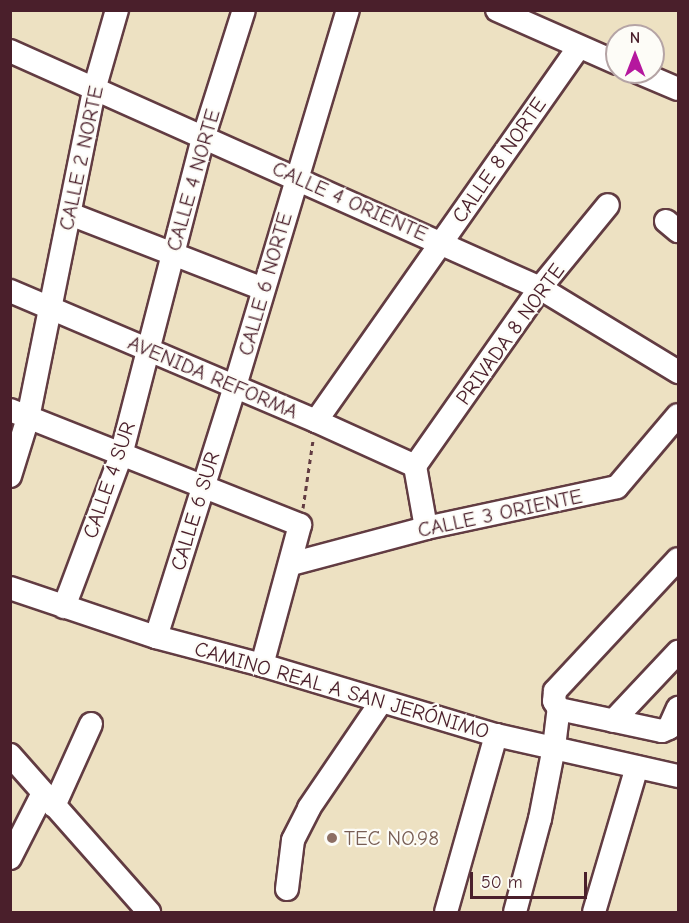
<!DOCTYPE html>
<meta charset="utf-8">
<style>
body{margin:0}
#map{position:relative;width:689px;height:923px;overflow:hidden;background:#ede1c2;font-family:"Comic Neue",sans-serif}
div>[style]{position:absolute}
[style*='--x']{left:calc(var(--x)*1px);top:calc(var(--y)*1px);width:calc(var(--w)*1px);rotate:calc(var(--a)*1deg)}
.path>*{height:3px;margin-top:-1.5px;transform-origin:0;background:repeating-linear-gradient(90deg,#623c42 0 4.5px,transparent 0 9px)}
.roads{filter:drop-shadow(2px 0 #623c42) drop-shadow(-2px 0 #623c42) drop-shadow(0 2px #623c42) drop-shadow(0 -2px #623c42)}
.minor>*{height:22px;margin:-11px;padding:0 11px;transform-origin:11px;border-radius:11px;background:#fff}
.dots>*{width:16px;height:16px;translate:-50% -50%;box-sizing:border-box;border:3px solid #fdfcf7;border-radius:50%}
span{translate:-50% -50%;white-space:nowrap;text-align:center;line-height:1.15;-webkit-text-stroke:4.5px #fdfcf7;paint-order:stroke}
.street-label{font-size:21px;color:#4a1f2b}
.education-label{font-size:21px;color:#785e54}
.left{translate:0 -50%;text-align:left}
.frame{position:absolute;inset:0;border:12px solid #4a1f2b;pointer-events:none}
.north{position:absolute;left:605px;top:24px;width:60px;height:60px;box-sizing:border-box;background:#fdfcf7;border:2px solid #b5a4a5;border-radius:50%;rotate:0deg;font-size:16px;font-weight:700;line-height:24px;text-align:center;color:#4a1f2b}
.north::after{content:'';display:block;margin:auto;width:21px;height:27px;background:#b5179e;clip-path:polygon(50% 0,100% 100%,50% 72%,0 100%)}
.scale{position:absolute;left:470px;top:872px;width:117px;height:27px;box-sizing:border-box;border:3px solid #4a1f2b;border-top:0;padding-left:8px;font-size:18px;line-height:21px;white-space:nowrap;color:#4a1f2b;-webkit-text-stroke:4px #fdfcf7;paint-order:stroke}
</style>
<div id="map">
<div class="path">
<div style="--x:303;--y:508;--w:69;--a:-81.6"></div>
</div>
<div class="roads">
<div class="minor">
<div style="--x:497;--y:10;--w:131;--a:23.8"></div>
<div style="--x:10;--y:51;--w:581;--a:24.09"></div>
<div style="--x:540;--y:288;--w:162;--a:31.3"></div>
<div style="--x:638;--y:72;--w:43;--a:23"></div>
<div style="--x:70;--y:214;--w:207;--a:21.2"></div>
<div style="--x:666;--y:221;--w:16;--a:40"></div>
<div style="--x:10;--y:291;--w:332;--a:23"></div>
<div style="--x:316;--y:421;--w:109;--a:24.4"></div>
<div style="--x:10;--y:410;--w:312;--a:21.6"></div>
<div style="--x:300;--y:525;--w:145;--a:105.2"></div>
<div style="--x:316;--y:421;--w:457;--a:-54.9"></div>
<div style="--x:415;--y:466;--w:218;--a:-54.9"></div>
<div style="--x:540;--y:288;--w:107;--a:-50.7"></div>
<div style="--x:415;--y:466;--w:63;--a:79.9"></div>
<div style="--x:10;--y:476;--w:61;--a:-72.8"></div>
<div style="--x:28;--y:418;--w:335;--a:-78.6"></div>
<div style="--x:94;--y:90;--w:83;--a:-74"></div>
<div style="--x:291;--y:564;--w:140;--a:-14.9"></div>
<div style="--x:426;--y:528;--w:195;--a:-12.1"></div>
<div style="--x:617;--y:487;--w:94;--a:-49.7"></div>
<div style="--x:10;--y:588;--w:154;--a:18.6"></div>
<div style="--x:156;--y:637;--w:110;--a:14.8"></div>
<div style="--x:262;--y:665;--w:244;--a:16.7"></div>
<div style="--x:496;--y:735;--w:187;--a:12.7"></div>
<div style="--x:64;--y:607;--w:162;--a:-69.4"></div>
<div style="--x:121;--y:455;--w:326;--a:-75.5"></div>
<div style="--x:203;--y:139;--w:135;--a:-72.4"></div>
<div style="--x:156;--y:637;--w:263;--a:-72.5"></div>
<div style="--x:235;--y:386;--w:393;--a:-73.3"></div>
<div style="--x:559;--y:709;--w:105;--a:12.1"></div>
<div style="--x:662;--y:731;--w:8;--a:-23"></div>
<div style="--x:669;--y:728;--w:22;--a:-66"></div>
<div style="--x:613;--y:721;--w:95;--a:-46.7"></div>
<div style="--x:10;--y:755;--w:210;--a:48.5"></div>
<div style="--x:54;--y:806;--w:90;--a:-65.7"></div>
<div style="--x:10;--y:858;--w:73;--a:-63.1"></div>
<div style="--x:287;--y:889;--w:49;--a:-83"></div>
<div style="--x:293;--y:840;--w:36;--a:-63"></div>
<div style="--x:309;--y:808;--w:128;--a:-55.8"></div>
<div style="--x:446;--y:912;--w:184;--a:-74.2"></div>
<div style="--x:515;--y:912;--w:96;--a:-75"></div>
<div style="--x:540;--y:819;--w:73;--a:-79"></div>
<div style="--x:554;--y:747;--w:38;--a:-83"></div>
<div style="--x:559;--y:709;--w:9;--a:-122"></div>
<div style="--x:554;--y:701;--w:10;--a:-84"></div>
<div style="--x:555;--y:691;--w:180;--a:-47"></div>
<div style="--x:594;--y:912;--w:151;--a:-73.5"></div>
</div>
</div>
<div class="dots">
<div style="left:332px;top:838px;background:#8d6e63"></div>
</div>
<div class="street-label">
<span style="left:81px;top:158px;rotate:-78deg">CALLE 2 NORTE</span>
<span style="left:499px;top:160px;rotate:-55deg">CALLE 8 NORTE</span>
<span style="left:193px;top:180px;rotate:-74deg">CALLE 4 NORTE</span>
<span style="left:350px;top:201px;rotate:24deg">CALLE 4 ORIENTE</span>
<span style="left:265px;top:284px;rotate:-74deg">CALLE 6 NORTE</span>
<span style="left:510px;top:334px;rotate:-54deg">PRIVADA 8 NORTE</span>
<span style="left:213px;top:377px;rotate:23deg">AVENIDA REFORMA</span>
<span style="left:109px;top:480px;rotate:-71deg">CALLE 4 SUR</span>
<span style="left:195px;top:511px;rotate:-73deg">CALLE 6 SUR</span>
<span style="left:500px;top:513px;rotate:-12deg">CALLE 3 ORIENTE</span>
<span style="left:342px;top:690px;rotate:16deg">CAMINO REAL A SAN JERÓNIMO</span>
</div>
<div class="education-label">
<span class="left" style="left:344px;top:838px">TEC NO.98</span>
</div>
<div class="frame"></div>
<div class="north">N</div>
<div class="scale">50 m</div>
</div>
